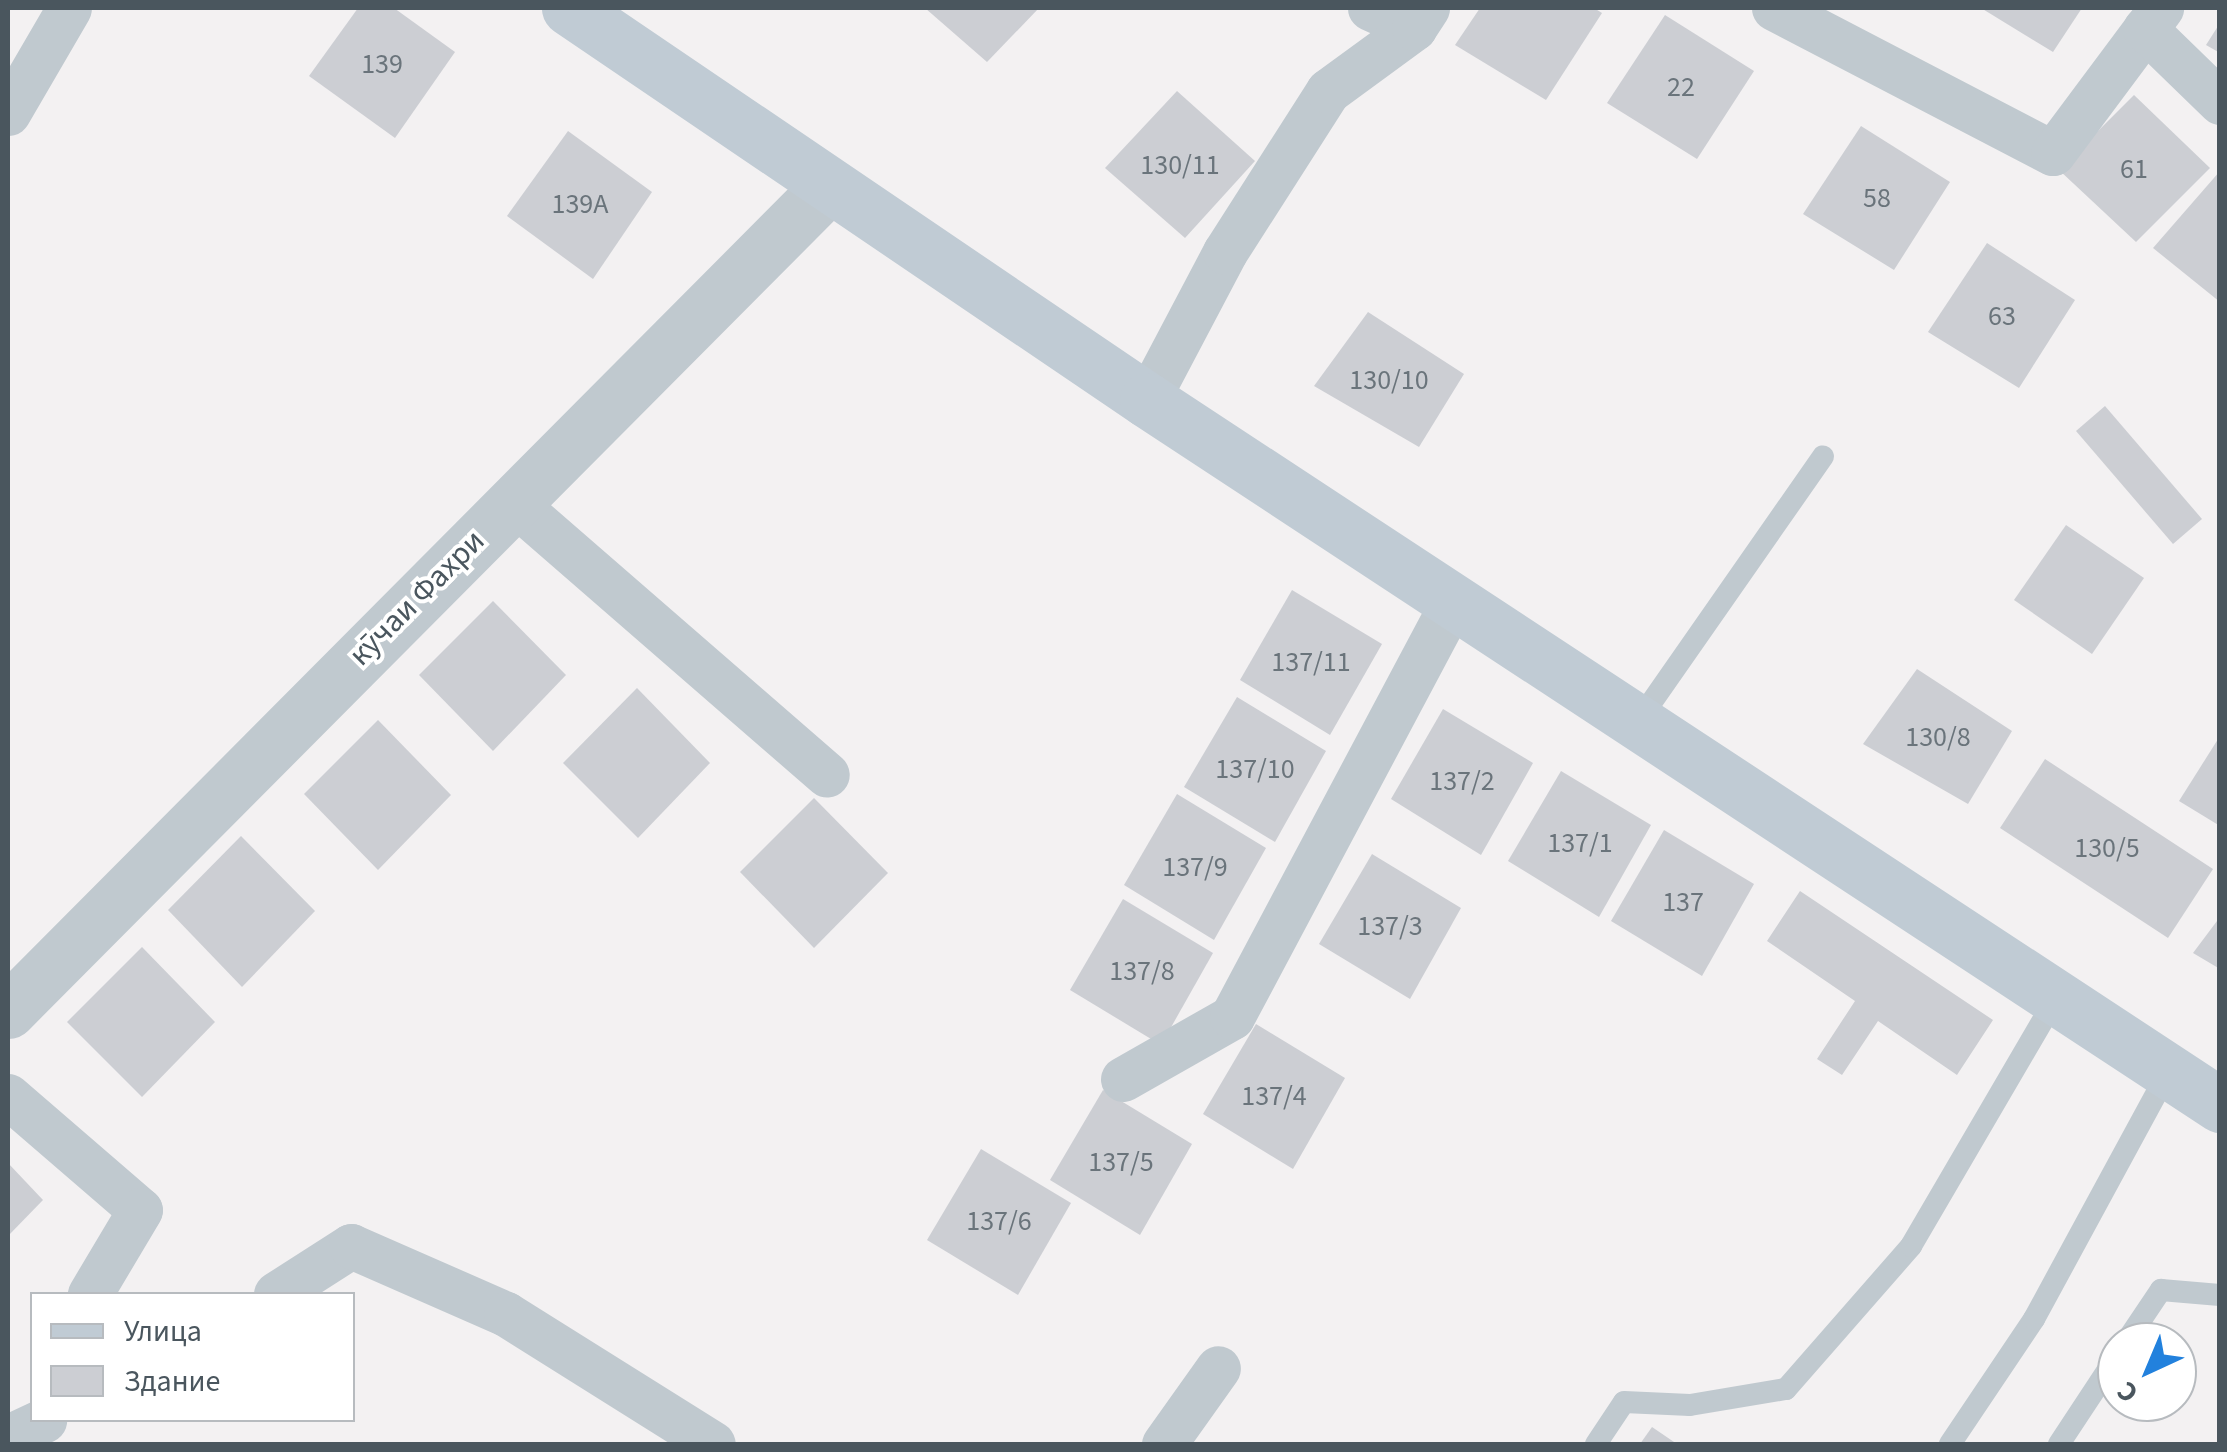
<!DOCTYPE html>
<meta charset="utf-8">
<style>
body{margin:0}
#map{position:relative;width:2227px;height:1452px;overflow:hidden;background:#f3f1f2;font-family:"Source Sans 3",sans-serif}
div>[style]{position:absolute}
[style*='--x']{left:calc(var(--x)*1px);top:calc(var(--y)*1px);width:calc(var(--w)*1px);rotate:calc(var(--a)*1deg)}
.building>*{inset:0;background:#ccced3}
.service>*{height:22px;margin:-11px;padding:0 11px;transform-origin:11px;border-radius:11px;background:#c0c9cf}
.minor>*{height:45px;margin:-22.5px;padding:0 22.5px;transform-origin:22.5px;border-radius:22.5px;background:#c0c9cf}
.tertiary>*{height:55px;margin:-27.5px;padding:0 27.5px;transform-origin:27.5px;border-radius:27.5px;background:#c0c9cf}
.secondary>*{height:55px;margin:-27.5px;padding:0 27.5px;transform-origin:27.5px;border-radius:27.5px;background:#c0cbd4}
span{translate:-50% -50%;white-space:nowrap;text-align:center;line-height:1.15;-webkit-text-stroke:8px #fff;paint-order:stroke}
.number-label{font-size:28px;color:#6a747b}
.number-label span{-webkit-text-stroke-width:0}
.street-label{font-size:32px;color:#4a565e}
.frame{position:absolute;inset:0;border:10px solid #4a565e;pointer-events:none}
.legend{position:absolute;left:30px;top:1292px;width:325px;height:130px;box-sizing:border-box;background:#fff;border:2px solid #b7bbbf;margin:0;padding:12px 18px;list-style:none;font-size:30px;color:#4a565e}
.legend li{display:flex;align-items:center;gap:20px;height:50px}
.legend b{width:50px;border:2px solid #b7bbbf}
.north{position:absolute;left:2097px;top:1322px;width:100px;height:100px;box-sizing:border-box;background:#fff;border:2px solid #b7bbbf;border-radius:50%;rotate:224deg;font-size:28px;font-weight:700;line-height:40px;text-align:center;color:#4a565e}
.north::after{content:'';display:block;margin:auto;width:35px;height:45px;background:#2281dd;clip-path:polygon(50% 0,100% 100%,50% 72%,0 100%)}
</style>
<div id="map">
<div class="building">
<div style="clip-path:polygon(358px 8px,394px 8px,455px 52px,395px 138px,309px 76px)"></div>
<div style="clip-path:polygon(925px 8px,1039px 8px,987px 62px)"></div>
<div style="clip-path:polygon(1480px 8px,1594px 8px,1602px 13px,1546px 100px,1455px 45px)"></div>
<div style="clip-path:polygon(1981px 8px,2082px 8px,2053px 52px)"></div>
<div style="clip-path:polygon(1665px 15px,1754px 71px,1697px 159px,1607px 103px)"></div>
<div style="clip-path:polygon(2220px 23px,2220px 53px,2206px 45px)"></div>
<div style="clip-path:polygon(1177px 91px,1255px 161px,1185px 238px,1105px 168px)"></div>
<div style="clip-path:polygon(2134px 95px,2210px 168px,2136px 242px,2059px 170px)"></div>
<div style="clip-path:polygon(1861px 126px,1950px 182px,1894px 270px,1803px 214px)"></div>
<div style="clip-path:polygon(568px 131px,652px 192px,593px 279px,507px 216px)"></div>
<div style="clip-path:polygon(2220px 171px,2220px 302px,2153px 248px)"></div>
<div style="clip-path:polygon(1987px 243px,2075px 300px,2019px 388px,1928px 332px)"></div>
<div style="clip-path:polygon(1368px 312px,1464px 374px,1419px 447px,1314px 386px)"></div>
<div style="clip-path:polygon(2105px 406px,2202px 519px,2173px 544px,2076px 431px)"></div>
<div style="clip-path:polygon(2066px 525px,2144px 578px,2092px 654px,2014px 600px)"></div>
<div style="clip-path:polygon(1292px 590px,1382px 644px,1330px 735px,1240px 680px)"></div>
<div style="clip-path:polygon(493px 601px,566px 675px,493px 751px,419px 675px)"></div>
<div style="clip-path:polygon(1917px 669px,2012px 731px,1968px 804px,1863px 744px)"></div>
<div style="clip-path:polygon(637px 688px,710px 763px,638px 838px,563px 763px)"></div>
<div style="clip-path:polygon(1237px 697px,1326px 751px,1275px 842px,1184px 787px)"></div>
<div style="clip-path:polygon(1443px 709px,1533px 763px,1481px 855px,1391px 799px)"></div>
<div style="clip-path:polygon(378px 720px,451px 795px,378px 870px,304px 794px)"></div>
<div style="clip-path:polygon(2220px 736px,2220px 826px,2179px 801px)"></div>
<div style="clip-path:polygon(2045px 759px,2213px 869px,2168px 938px,2000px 828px)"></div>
<div style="clip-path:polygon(1561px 771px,1651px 825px,1599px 917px,1508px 861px)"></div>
<div style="clip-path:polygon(1177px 794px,1266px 848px,1214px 940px,1124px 885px)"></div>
<div style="clip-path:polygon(814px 798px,888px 873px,814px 948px,740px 872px)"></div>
<div style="clip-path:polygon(1664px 830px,1754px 884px,1702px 976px,1611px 921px)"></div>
<div style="clip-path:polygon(241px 836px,315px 911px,242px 987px,168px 910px)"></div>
<div style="clip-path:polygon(1372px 854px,1461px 908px,1410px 999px,1319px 944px)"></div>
<div style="clip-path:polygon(1800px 891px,1993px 1020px,1957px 1075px,1878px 1021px,1842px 1075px,1817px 1059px,1855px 1001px,1767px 941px)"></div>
<div style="clip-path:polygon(1123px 899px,1213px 953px,1161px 1045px,1070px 990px)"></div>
<div style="clip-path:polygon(2220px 917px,2220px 969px,2193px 953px)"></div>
<div style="clip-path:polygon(142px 947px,215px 1022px,142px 1097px,67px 1022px)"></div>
<div style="clip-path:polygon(1256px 1024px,1345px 1078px,1293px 1169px,1203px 1114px)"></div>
<div style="clip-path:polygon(1103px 1090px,1192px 1144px,1140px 1235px,1050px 1180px)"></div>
<div style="clip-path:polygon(981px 1149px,1071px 1203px,1018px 1295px,927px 1240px)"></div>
<div style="clip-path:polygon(8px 1163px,43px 1200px,8px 1236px)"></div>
<div style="clip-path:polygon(1652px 1427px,1677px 1444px,1640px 1444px)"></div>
</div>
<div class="service">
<div style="--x:1637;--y:723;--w:325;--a:-55.1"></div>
<div style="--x:2126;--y:1342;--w:63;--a:-56.1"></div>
<div style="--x:2161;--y:1290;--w:59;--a:4.8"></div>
<div style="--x:1596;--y:1444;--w:50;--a:-56.3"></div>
<div style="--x:1624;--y:1402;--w:66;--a:2.6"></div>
<div style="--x:1690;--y:1405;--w:97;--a:-9.5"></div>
<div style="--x:1786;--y:1389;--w:190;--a:-48.8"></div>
<div style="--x:1911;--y:1246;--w:287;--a:-59.7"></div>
<div style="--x:1950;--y:1444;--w:151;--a:-56.1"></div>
<div style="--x:2034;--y:1319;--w:281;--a:-61.5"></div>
<div style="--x:2059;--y:1444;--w:105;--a:-56.6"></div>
</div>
<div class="minor">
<div style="--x:1370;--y:8;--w:48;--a:24.4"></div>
<div style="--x:1774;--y:8;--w:314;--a:27.5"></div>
<div style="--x:2053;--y:153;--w:181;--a:-53.3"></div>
<div style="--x:2145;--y:29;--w:105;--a:44.2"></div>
<div style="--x:8;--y:113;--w:121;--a:-59.8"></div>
<div style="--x:1147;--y:400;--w:167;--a:-62.2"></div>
<div style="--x:1225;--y:252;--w:191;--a:-57.4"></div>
<div style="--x:1328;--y:91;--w:107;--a:-36.2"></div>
<div style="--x:1414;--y:28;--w:24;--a:-57"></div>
<div style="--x:512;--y:501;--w:417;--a:41"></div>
<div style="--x:1123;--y:1079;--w:125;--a:-29.6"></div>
<div style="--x:1232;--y:1017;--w:472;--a:-62"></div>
<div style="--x:8;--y:1096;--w:174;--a:40.8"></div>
<div style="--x:140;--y:1210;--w:98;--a:120.8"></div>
<div style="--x:276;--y:1294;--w:89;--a:-32.6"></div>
<div style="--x:351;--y:1246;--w:169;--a:23.7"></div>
<div style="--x:506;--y:1314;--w:244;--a:32.1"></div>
<div style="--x:8;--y:1437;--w:40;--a:-25"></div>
<div style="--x:1164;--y:1444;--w:93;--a:-54.6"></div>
</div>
<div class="tertiary">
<div style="--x:8;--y:1011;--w:1164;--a:-45.14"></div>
</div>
<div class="secondary">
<div style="--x:569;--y:8;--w:698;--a:34.15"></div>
<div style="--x:1147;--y:400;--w:1284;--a:33.31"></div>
</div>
<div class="number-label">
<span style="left:382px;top:64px">139</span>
<span style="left:1681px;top:87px">22</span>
<span style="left:1180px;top:165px">130/11</span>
<span style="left:2134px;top:169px">61</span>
<span style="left:1877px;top:198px">58</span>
<span style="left:580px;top:204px">139А</span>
<span style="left:2002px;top:316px">63</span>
<span style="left:1389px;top:380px">130/10</span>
<span style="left:1311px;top:662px">137/11</span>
<span style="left:1938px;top:737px">130/8</span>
<span style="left:1255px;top:769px">137/10</span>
<span style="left:1462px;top:781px">137/2</span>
<span style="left:1580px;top:843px">137/1</span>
<span style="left:2107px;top:848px">130/5</span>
<span style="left:1195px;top:867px">137/9</span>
<span style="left:1683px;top:902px">137</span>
<span style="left:1390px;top:926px">137/3</span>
<span style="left:1142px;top:971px">137/8</span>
<span style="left:1274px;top:1096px">137/4</span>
<span style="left:1121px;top:1162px">137/5</span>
<span style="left:999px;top:1221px">137/6</span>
</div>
<div class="street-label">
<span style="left:417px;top:598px;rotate:-45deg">кӯчаи Фахри</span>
</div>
<div class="frame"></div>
<ul class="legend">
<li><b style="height:12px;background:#c0cbd4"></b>Улица</li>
<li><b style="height:28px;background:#ccced3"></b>Здание</li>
</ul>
<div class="north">С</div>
</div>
